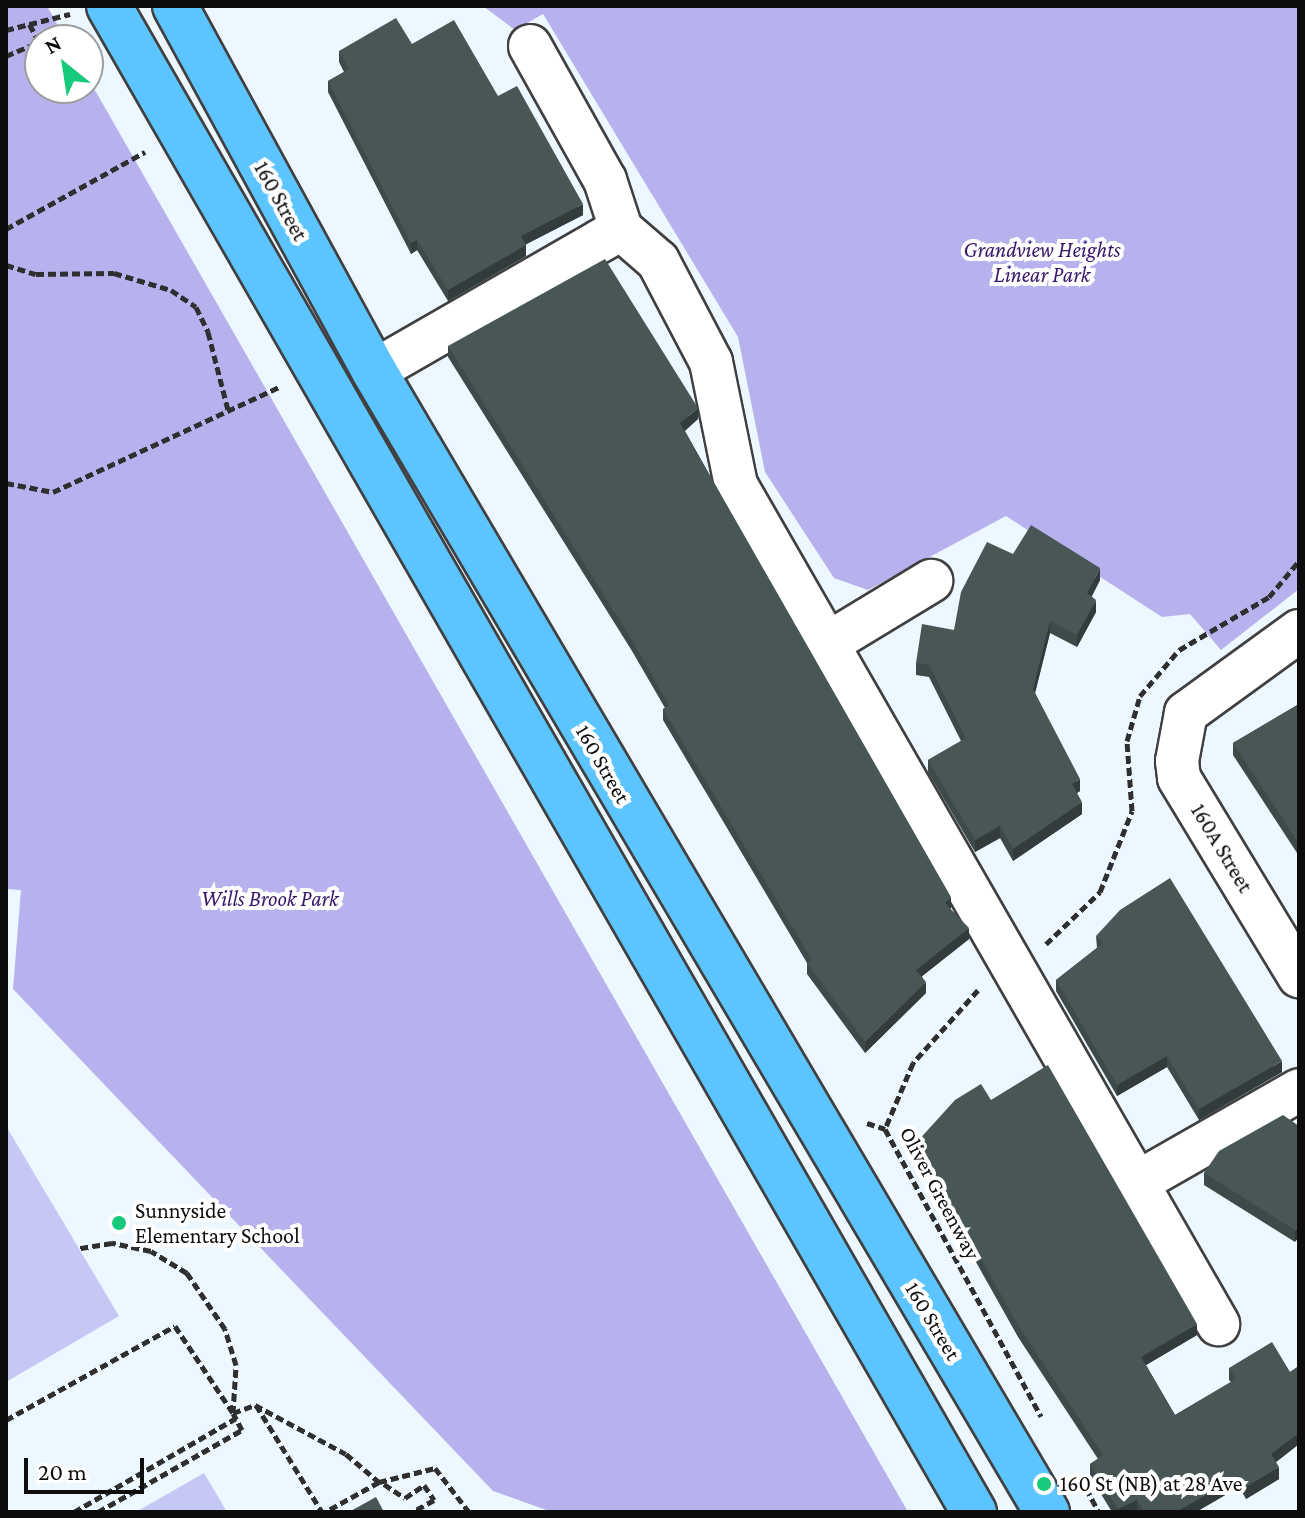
<!DOCTYPE html>
<style>
body{margin:0}
#map{position:relative;width:1305px;height:1518px;overflow:hidden;background:#ecf7ff;font-family:"Crimson Pro",serif}
div>[style]{position:absolute}
[style*='--x']{left:calc(var(--x)*1px);top:calc(var(--y)*1px);width:calc(var(--w)*1px);rotate:calc(var(--a)*1deg)}
.green>*{inset:0;background:#b7b2ed}
.pitch>*{inset:0;background:#c5c7f4}
.path>*{height:5px;margin-top:-2.5px;transform-origin:0;background:repeating-linear-gradient(90deg,#2f2f2f 0 8px,transparent 0 12px)}
.roads{filter:drop-shadow(2px 0 #404040) drop-shadow(-2px 0 #404040) drop-shadow(0 2px #404040) drop-shadow(0 -2px #404040)}
.minor>*{height:42px;margin:-21px;padding:0 21px;transform-origin:21px;border-radius:21px;background:#fff}
.major>*{height:44px;margin:-22px;padding:0 22px;transform-origin:22px;border-radius:22px;background:#5cc4ff}
.wall>*{inset:0;background:#3e4a4a}
.shaded-wall>*{inset:0;background:#323c3c}
.building>*{inset:0;background:#485656}
.dots>*{width:22px;height:22px;translate:-50% -50%;box-sizing:border-box;border:4px solid #fff;border-radius:50%}
span{translate:-50% -50%;white-space:nowrap;text-align:center;line-height:1.15;-webkit-text-stroke:8px #fff;paint-order:stroke}
.street-label{font-size:22px;color:#0d0d0d}
.park-label{font-size:22px;color:#38176a;font-style:italic}
.poi-label{font-size:22px;color:#0d0d0d}
.left{translate:0 -50%;text-align:left}
.frame{position:absolute;inset:0;border:8px solid #0d0d0d;pointer-events:none}
.north{position:absolute;left:24px;top:24px;width:80px;height:80px;box-sizing:border-box;background:#fff;border:2px solid #9e9e9e;border-radius:50%;rotate:330deg;font-size:22px;font-weight:700;line-height:32px;text-align:center;color:#0d0d0d}
.north::after{content:'';display:block;margin:auto;width:28px;height:36px;background:#17ca7b;clip-path:polygon(50% 0,100% 100%,50% 72%,0 100%)}
.scale{position:absolute;left:24px;top:1458px;width:120px;height:36px;box-sizing:border-box;border:4px solid #0d0d0d;border-top:0;padding-left:10px;font-size:24px;line-height:28px;white-space:nowrap;color:#0d0d0d;-webkit-text-stroke:6px #fff;paint-order:stroke}
</style>
<div id="map">
<div class="green">
<div style="clip-path:polygon(6px 6px,47px 6px,66px 40px,40px 40px,40px 88px,88px 88px,88px 78px,908px 1512px,552px 1512px,493px 1491px,13px 989px,21px 890px,6px 889px)"></div>
<div style="clip-path:polygon(483px 6px,1299px 6px,1299px 589px,1221px 650px,1190px 614px,1162px 617px,1006px 516px,868px 590px,834px 578px,765px 472px,738px 337px,543px 14px,515px 30px)"></div>
</div>
<div class="pitch">
<div style="clip-path:polygon(6px 1126px,119px 1316px,6px 1382px)"></div>
<div style="clip-path:polygon(204px 1473px,227px 1512px,136px 1512px)"></div>
</div>
<div class="path">
<div style="--x:6;--y:30;--w:66;--a:-14"></div>
<div style="--x:6;--y:56;--w:36;--a:-23"></div>
<div style="--x:39;--y:42;--w:21;--a:-118"></div>
<div style="--x:6;--y:229;--w:159;--a:-29"></div>
<div style="--x:6;--y:265;--w:31;--a:17"></div>
<div style="--x:36;--y:274;--w:78;--a:-0.7"></div>
<div style="--x:114;--y:273;--w:59;--a:16.6"></div>
<div style="--x:171;--y:290;--w:30;--a:34"></div>
<div style="--x:196;--y:307;--w:28;--a:64"></div>
<div style="--x:208;--y:332;--w:81;--a:75.6"></div>
<div style="--x:6;--y:483;--w:48;--a:10.8"></div>
<div style="--x:53;--y:492;--w:251;--a:-24.9"></div>
<div style="--x:1046;--y:944;--w:75;--a:-43.9"></div>
<div style="--x:1100;--y:892;--w:87;--a:-68.4"></div>
<div style="--x:1132;--y:811;--w:70;--a:-94.1"></div>
<div style="--x:1127;--y:741;--w:47;--a:-73.9"></div>
<div style="--x:1140;--y:696;--w:60;--a:-49.7"></div>
<div style="--x:1179;--y:650;--w:104;--a:-30.5"></div>
<div style="--x:1269;--y:597;--w:47;--a:-50.2"></div>
<div style="--x:978;--y:990;--w:98;--a:131.7"></div>
<div style="--x:913;--y:1063;--w:72;--a:113"></div>
<div style="--x:885;--y:1129;--w:327;--a:61.5"></div>
<div style="--x:867;--y:1123;--w:19;--a:18"></div>
<div style="--x:255;--y:1405;--w:103;--a:28.3"></div>
<div style="--x:346;--y:1454;--w:43;--a:40.3"></div>
<div style="--x:379;--y:1482;--w:62;--a:150.9"></div>
<div style="--x:256;--y:1405;--w:126;--a:58.3"></div>
<div style="--x:6;--y:1420;--w:193;--a:-29.1"></div>
<div style="--x:175;--y:1326;--w:105;--a:56.3"></div>
<div style="--x:233;--y:1413;--w:48;--a:-86.4"></div>
<div style="--x:236;--y:1365;--w:38;--a:-107"></div>
<div style="--x:225;--y:1329;--w:68;--a:-124.2"></div>
<div style="--x:187;--y:1273;--w:42;--a:-148.6"></div>
<div style="--x:151;--y:1251;--w:40;--a:-168"></div>
<div style="--x:112;--y:1243;--w:33;--a:171"></div>
<div style="--x:379;--y:1482;--w:58;--a:-14"></div>
<div style="--x:435;--y:1468;--w:56;--a:52.3"></div>
<div style="--x:384;--y:1484;--w:25;--a:34"></div>
<div style="--x:405;--y:1498;--w:23;--a:-34"></div>
<div style="--x:424;--y:1485;--w:18;--a:56"></div>
<div style="--x:434;--y:1500;--w:25;--a:151"></div>
<div style="--x:1086;--y:1488;--w:27;--a:62"></div>
<div style="--x:74;--y:1512;--w:187;--a:-30.1"></div>
<div style="--x:98;--y:1512;--w:166;--a:-29.7"></div>
<div style="--x:242;--y:1430;--w:19;--a:-118"></div>
<div style="--x:233;--y:1413;--w:23;--a:-20"></div>
</div>
<div class="roads">
<div class="minor">
<div style="--x:530;--y:46;--w:154;--a:60.8"></div>
<div style="--x:605;--y:180;--w:52;--a:71.9"></div>
<div style="--x:621;--y:229;--w:49;--a:40.9"></div>
<div style="--x:658;--y:261;--w:114;--a:62.3"></div>
<div style="--x:711;--y:362;--w:126;--a:78.5"></div>
<div style="--x:736;--y:485;--w:968;--a:60.12"></div>
<div style="--x:374;--y:371;--w:285;--a:-29.9"></div>
<div style="--x:1299;--y:631;--w:140;--a:144"></div>
<div style="--x:1186;--y:713;--w:49;--a:100.6"></div>
<div style="--x:1177;--y:761;--w:17;--a:83"></div>
<div style="--x:1179;--y:778;--w:232;--a:58.8"></div>
<div style="--x:827;--y:644;--w:122;--a:-31.2"></div>
<div style="--x:1138;--y:1182;--w:185;--a:-29.7"></div>
</div>
<div class="major">
<div style="--x:109;--y:6;--w:1737;--a:60.13"></div>
<div style="--x:175;--y:6;--w:416;--a:61.4"></div>
<div style="--x:374;--y:371;--w:1325;--a:59.47"></div>
</div>
</div>
<div class="wall">
<div style="clip-path:polygon(412px 44px,498px 96px,583px 215px,526px 244px,526px 256px,448px 301px,417px 250px,411px 254px,328px 92px,328px 81px,344px 72px,339px 62px,339px 51px)"></div>
<div style="clip-path:polygon(448px 346px,698px 419px,685px 431px,951px 908px,950px 909px,969px 939px,922px 976px,926px 993px,865px 1053px,807px 974px,807px 963px,663px 720px,663px 709px,665px 708px,632px 651px,448px 357px)"></div>
<div style="clip-path:polygon(1013px 554px,1100px 580px,1092px 596px,1096px 612px,1077px 647px,1050px 633px,1035px 693px,1080px 791px,1077px 793px,1082px 814px,1013px 861px,1000px 838px,975px 852px,928px 772px,928px 760px,961px 741px,929px 677px,916px 675px,916px 663px,954px 630px)"></div>
<div style="clip-path:polygon(1299px 685px,1299px 703px,1297px 699px,1297px 686px)"></div>
<div style="clip-path:polygon(1299px 704px,1299px 856px,1233px 755px,1233px 743px)"></div>
<div style="clip-path:polygon(1096px 936px,1282px 1072px,1199px 1120px,1167px 1067px,1117px 1096px,1056px 991px,1056px 980px,1097px 948px)"></div>
<div style="clip-path:polygon(991px 1100px,1197px 1335px,1146px 1365px,1175px 1415px,1231px 1382px,1229px 1380px,1229px 1368px,1290px 1372px,1299px 1366px,1299px 1444px,1276px 1462px,1279px 1479px,1246px 1499px,1239px 1487px,1196px 1512px,1112px 1512px,1090px 1476px,1090px 1464px,1098px 1459px,1018px 1337px,916px 1155px,916px 1143px)"></div>
<div style="clip-path:polygon(1299px 1126px,1295px 1242px,1204px 1185px,1204px 1173px)"></div>
</div>
<div class="shaded-wall">
<div style="clip-path:polygon(583px 204px,583px 215px,521px 247px,521px 236px)"></div>
<div style="clip-path:polygon(417px 240px,417px 250px,411px 254px,411px 243px)"></div>
<div style="clip-path:polygon(526px 245px,526px 256px,448px 301px,448px 290px)"></div>
<div style="clip-path:polygon(698px 408px,698px 419px,680px 434px,680px 423px)"></div>
<div style="clip-path:polygon(1100px 568px,1100px 580px,1087px 605px,1087px 593px)"></div>
<div style="clip-path:polygon(1096px 600px,1096px 612px,1077px 647px,1077px 635px)"></div>
<div style="clip-path:polygon(1050px 621px,1050px 633px,1033px 701px,1033px 689px)"></div>
<div style="clip-path:polygon(1080px 779px,1080px 791px,1072px 796px,1072px 784px)"></div>
<div style="clip-path:polygon(1082px 802px,1082px 814px,1013px 861px,1013px 849px)"></div>
<div style="clip-path:polygon(1000px 826px,1000px 838px,975px 852px,975px 840px)"></div>
<div style="clip-path:polygon(951px 897px,951px 908px,945px 914px,945px 903px)"></div>
<div style="clip-path:polygon(969px 928px,969px 939px,916px 981px,916px 970px)"></div>
<div style="clip-path:polygon(926px 982px,926px 993px,865px 1053px,865px 1042px)"></div>
<div style="clip-path:polygon(1167px 1056px,1167px 1067px,1117px 1096px,1117px 1085px)"></div>
<div style="clip-path:polygon(1282px 1061px,1282px 1072px,1199px 1120px,1199px 1109px)"></div>
<div style="clip-path:polygon(1299px 1225px,1299px 1237px,1295px 1242px,1295px 1230px)"></div>
<div style="clip-path:polygon(1197px 1324px,1197px 1335px,1141px 1368px,1141px 1357px)"></div>
<div style="clip-path:polygon(1299px 1433px,1299px 1444px,1271px 1466px,1271px 1454px)"></div>
<div style="clip-path:polygon(1279px 1467px,1279px 1479px,1246px 1499px,1246px 1487px)"></div>
<div style="clip-path:polygon(1239px 1476px,1239px 1487px,1196px 1512px,1176px 1512px)"></div>
<div style="clip-path:polygon(1137px 1500px,1137px 1511px,1118px 1512px,1118px 1509px)"></div>
</div>
<div class="building">
<div style="clip-path:polygon(396px 18px,412px 44px,454px 20px,498px 96px,517px 86px,583px 204px,521px 236px,526px 245px,448px 290px,417px 240px,411px 243px,328px 81px,349px 69px,339px 51px)"></div>
<div style="clip-path:polygon(605px 259px,698px 408px,680px 423px,951px 897px,945px 903px,969px 928px,916px 970px,926px 982px,865px 1042px,807px 963px,812px 960px,663px 709px,669px 705px,632px 640px,448px 346px)"></div>
<div style="clip-path:polygon(1031px 525px,1100px 568px,1087px 593px,1096px 600px,1077px 635px,1050px 621px,1033px 689px,1080px 779px,1072px 784px,1082px 802px,1013px 849px,1000px 826px,975px 840px,928px 760px,966px 738px,929px 665px,916px 663px,922px 624px,954px 630px,961px 592px,987px 542px,1013px 554px)"></div>
<div style="clip-path:polygon(1299px 704px,1299px 844px,1233px 743px)"></div>
<div style="clip-path:polygon(1170px 878px,1282px 1061px,1199px 1109px,1167px 1056px,1117px 1085px,1056px 980px,1103px 943px,1096px 936px,1120px 910px)"></div>
<div style="clip-path:polygon(1048px 1065px,1197px 1324px,1141px 1357px,1175px 1415px,1236px 1379px,1229px 1368px,1272px 1342px,1290px 1372px,1299px 1366px,1299px 1433px,1271px 1454px,1279px 1467px,1246px 1487px,1239px 1476px,1176px 1512px,1144px 1512px,1137px 1500px,1118px 1509px,1090px 1464px,1103px 1455px,1018px 1325px,916px 1143px,955px 1100px,981px 1084px,991px 1100px)"></div>
<div style="clip-path:polygon(1283px 1115px,1299px 1126px,1299px 1225px,1295px 1230px,1204px 1173px,1219px 1151px)"></div>
<div style="clip-path:polygon(376px 1497px,384px 1512px,349px 1512px)"></div>
</div>
<div class="dots">
<div style="left:119px;top:1223px;background:#17ca7b"></div>
<div style="left:1044px;top:1484px;background:#17ca7b"></div>
</div>
<div class="street-label">
<span style="left:281px;top:201px;rotate:61deg">160 Street</span>
<span style="left:603px;top:764px;rotate:60deg">160 Street</span>
<span style="left:1222px;top:848px;rotate:59deg">160A Street</span>
<span style="left:940px;top:1193px;rotate:62deg">Oliver Greenway</span>
<span style="left:933px;top:1321px;rotate:59deg">160 Street</span>
</div>
<div class="park-label">
<span style="left:1042px;top:262px">Grandview Heights<br>Linear Park</span>
<span style="left:270px;top:899px">Wills Brook Park</span>
</div>
<div class="poi-label">
<span class="left" style="left:135px;top:1223px">Sunnyside<br>Elementary School</span>
<span class="left" style="left:1060px;top:1484px">160 St (NB) at 28 Ave</span>
</div>
<div class="frame"></div>
<div class="north">N</div>
<div class="scale">20 m</div>
</div>
